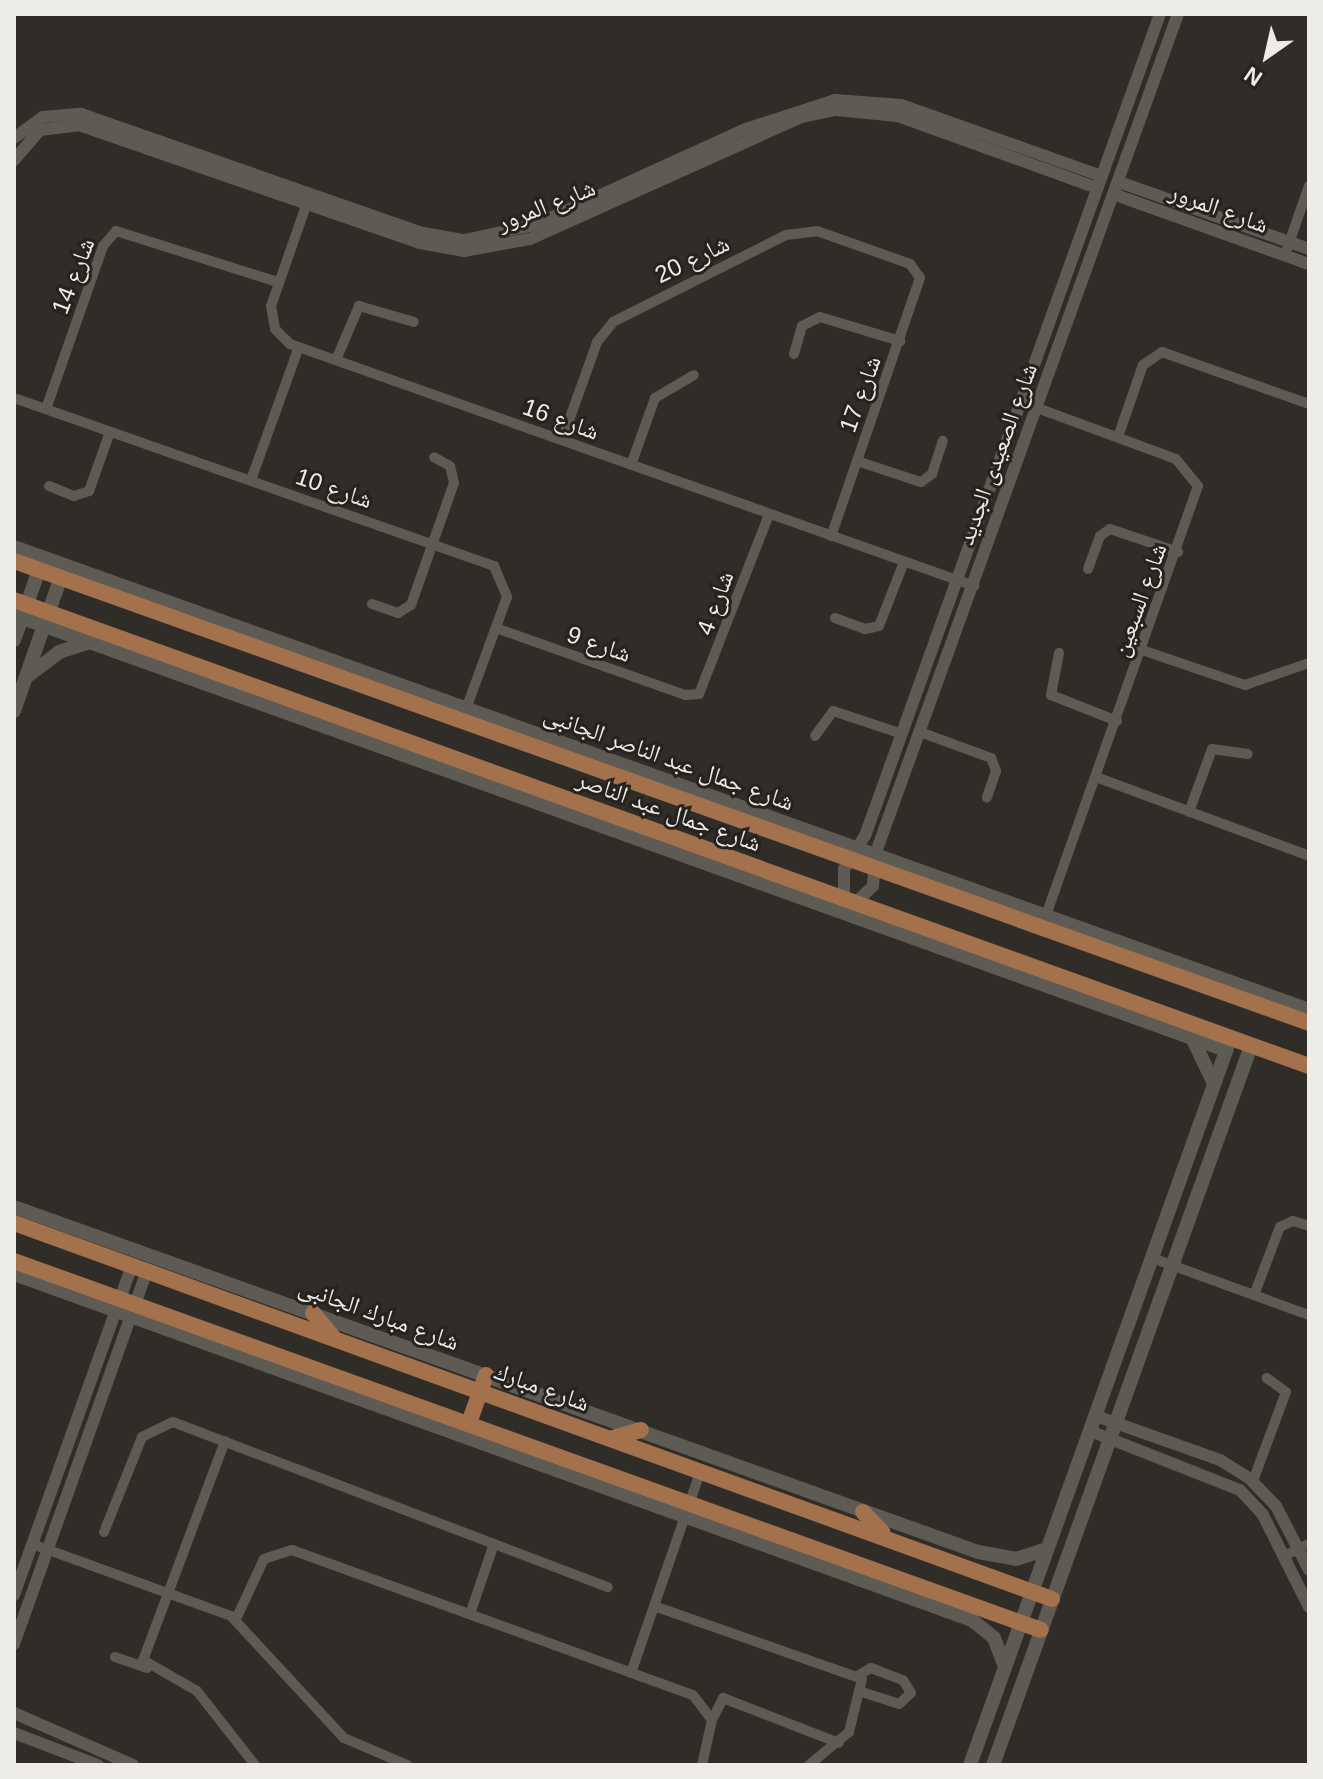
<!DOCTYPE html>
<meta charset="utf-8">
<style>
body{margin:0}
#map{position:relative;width:1323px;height:1779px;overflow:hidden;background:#302c27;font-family:Helvetica,"Noto Naskh Arabic",sans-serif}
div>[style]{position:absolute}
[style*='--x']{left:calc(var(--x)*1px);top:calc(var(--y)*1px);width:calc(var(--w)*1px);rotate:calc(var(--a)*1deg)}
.minor>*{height:10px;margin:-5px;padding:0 5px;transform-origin:5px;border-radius:5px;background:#5e5a54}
.tertiary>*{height:12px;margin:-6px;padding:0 6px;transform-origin:6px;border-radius:6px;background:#5e5a54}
.secondary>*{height:14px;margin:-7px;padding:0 7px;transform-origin:7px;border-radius:7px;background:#5e5a54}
.primary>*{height:16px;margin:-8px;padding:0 8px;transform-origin:8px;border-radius:8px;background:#a3714c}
span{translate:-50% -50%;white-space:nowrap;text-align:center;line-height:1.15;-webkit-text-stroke:6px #26231e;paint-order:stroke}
.street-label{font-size:24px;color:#eeece8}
.frame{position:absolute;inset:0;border:16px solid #eeece8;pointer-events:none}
.north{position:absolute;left:1227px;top:16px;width:80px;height:80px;-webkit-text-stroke:6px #26231e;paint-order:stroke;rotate:214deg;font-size:22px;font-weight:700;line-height:32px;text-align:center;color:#eeece8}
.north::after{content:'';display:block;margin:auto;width:28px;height:36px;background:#eeece8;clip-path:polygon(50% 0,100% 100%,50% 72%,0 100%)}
</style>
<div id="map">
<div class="minor">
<div style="--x:309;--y:197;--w:115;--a:109.2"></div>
<div style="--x:271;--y:306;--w:23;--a:80"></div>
<div style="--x:275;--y:329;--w:21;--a:45"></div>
<div style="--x:290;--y:344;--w:726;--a:19.48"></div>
<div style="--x:1287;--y:249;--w:67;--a:-70.8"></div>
<div style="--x:794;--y:354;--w:29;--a:-74"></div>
<div style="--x:802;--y:326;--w:20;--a:-27"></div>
<div style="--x:820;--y:317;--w:84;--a:16.7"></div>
<div style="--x:336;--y:360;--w:59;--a:-66.9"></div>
<div style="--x:359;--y:306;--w:57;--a:16.2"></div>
<div style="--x:14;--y:398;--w:509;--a:19.29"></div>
<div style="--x:494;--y:566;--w:34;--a:67"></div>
<div style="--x:507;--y:597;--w:119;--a:110.1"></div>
<div style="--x:1021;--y:402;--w:165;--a:20.2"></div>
<div style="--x:1176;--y:459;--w:35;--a:51"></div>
<div style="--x:1198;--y:486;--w:456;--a:109.5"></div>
<div style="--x:46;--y:409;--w:173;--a:-70.7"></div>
<div style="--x:103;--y:246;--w:20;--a:-49"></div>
<div style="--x:116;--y:231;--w:170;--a:17.5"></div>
<div style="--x:1118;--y:437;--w:76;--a:-70.9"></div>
<div style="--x:1143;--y:365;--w:23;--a:-34"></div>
<div style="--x:1162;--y:352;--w:156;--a:19.5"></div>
<div style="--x:562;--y:440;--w:104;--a:-70.3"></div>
<div style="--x:597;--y:342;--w:26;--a:-51"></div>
<div style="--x:613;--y:322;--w:194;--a:-26.7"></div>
<div style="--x:786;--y:235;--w:31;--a:-7"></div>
<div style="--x:817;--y:231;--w:99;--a:19.5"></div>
<div style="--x:910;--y:264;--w:17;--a:54"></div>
<div style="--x:920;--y:278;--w:273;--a:109"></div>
<div style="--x:857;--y:461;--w:67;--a:18.2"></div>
<div style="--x:921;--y:482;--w:14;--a:-36"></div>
<div style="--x:932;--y:474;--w:35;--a:-72"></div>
<div style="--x:631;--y:465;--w:71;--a:-70.3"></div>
<div style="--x:655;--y:398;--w:45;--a:-30.5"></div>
<div style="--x:251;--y:480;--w:141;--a:-70.2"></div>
<div style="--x:49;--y:486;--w:27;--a:22"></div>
<div style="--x:74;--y:496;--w:16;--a:-18"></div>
<div style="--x:89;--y:491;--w:63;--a:-70.4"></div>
<div style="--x:1088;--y:569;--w:35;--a:-70"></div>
<div style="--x:1100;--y:536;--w:12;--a:-35"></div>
<div style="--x:1110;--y:529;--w:72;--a:18.7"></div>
<div style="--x:372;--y:604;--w:28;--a:19"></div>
<div style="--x:398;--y:613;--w:15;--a:-32"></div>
<div style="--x:411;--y:605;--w:129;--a:-70.6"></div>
<div style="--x:454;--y:483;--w:17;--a:-103"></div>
<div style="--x:450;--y:466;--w:18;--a:-151"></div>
<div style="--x:835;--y:618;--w:32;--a:20"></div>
<div style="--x:865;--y:629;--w:14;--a:-12"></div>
<div style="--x:879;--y:626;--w:69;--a:-68.7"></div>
<div style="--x:496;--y:628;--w:201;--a:19.5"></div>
<div style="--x:685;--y:695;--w:14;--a:-4"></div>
<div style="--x:699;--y:694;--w:193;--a:-68.7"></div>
<div style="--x:1142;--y:650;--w:109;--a:18.8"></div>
<div style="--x:1245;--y:685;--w:68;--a:-19"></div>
<div style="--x:1059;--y:653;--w:43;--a:100.8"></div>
<div style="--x:1051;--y:695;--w:71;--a:21.5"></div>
<div style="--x:920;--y:732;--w:76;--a:20.1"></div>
<div style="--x:991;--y:758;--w:14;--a:69"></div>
<div style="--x:996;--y:771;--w:28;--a:109"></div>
<div style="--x:815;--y:736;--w:31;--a:-54"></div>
<div style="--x:833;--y:711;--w:73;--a:18.4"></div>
<div style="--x:1096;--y:777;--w:227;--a:20.3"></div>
<div style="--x:1189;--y:812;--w:67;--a:-69.9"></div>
<div style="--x:1212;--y:749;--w:36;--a:8"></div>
<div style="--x:1152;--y:1258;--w:167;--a:20"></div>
<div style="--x:1254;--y:1295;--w:73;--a:-69.1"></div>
<div style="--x:1280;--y:1227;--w:14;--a:-25"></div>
<div style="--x:1293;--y:1221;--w:17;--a:17"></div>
<div style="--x:225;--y:1441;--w:234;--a:110.5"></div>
<div style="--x:143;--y:1660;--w:62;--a:29.9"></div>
<div style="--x:197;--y:1691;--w:94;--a:51.9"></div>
<div style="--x:1253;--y:1481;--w:95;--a:-69.7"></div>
<div style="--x:1286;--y:1392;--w:24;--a:-144"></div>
<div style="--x:104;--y:1532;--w:102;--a:-68.2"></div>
<div style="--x:142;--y:1437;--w:34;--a:-26"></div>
<div style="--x:173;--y:1422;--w:465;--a:20.8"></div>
<div style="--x:32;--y:1544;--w:212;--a:19.9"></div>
<div style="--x:231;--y:1616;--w:166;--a:47.2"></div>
<div style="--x:344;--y:1738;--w:69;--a:23.2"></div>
<div style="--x:1284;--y:1556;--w:28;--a:-26"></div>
<div style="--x:654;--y:1606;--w:220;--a:19.3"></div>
<div style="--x:862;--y:1679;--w:55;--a:103.8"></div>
<div style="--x:849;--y:1732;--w:52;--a:140.5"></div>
<div style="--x:470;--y:1614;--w:74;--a:-71.1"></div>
<div style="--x:236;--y:1619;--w:66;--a:-65"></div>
<div style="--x:264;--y:1559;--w:29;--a:-18"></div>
<div style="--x:292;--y:1550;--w:426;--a:19.9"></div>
<div style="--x:693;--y:1695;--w:31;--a:53"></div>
<div style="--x:712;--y:1720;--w:46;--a:102.5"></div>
<div style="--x:115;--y:1657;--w:34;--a:19"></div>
<div style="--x:631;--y:1673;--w:215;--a:-71"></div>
<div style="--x:857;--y:1676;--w:16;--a:-30"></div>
<div style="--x:871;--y:1668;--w:34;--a:21"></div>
<div style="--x:903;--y:1680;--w:15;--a:58"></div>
<div style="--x:911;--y:1693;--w:16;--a:137"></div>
<div style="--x:899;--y:1704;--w:38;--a:-162"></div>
<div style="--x:712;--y:1720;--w:25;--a:-63"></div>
<div style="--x:723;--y:1698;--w:124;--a:21.2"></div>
</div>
<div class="tertiary">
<div style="--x:14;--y:138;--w:36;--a:-36"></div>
<div style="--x:43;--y:117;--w:38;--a:-5"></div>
<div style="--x:81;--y:114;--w:362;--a:19.2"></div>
<div style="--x:423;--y:233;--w:42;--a:9.7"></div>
<div style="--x:464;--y:240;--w:73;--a:-11.9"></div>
<div style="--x:535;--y:225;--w:232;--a:-24.5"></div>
<div style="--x:746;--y:129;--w:94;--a:-18"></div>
<div style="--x:835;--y:100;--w:66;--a:4.3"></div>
<div style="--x:901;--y:105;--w:213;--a:19.5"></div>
<div style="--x:14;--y:160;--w:40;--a:-49"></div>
<div style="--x:40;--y:130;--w:39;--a:-7"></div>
<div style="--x:79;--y:125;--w:361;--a:19.1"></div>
<div style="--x:420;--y:243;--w:45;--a:10.3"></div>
<div style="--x:464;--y:251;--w:67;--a:-10.3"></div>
<div style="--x:530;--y:239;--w:298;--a:-24.2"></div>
<div style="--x:802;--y:117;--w:35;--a:-12"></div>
<div style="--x:836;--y:110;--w:62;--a:5.5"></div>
<div style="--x:898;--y:116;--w:212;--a:19.9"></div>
<div style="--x:1119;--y:182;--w:201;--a:19.4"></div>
<div style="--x:1113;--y:194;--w:208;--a:19.7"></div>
<div style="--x:844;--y:898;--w:29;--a:-90"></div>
<div style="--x:844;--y:869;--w:39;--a:-58"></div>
<div style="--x:865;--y:836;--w:873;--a:-70.26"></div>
<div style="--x:856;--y:902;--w:23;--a:-43"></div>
<div style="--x:873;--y:886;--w:31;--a:-86"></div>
<div style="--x:875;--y:855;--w:894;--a:-70.19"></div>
<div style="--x:1096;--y:1416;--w:132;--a:19.5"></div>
<div style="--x:1220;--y:1460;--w:34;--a:32"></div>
<div style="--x:1249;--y:1478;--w:39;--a:46"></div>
<div style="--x:1276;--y:1506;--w:72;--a:62.7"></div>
<div style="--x:1090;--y:1431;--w:161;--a:21.5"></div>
<div style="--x:1240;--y:1490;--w:34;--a:47"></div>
<div style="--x:1263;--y:1515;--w:103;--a:63.4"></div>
<div style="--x:14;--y:1595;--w:350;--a:-70.3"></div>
<div style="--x:14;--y:1644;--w:397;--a:-70.4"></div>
<div style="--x:14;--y:1713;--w:130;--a:23.6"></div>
<div style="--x:14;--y:1733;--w:90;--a:20.9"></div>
</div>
<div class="secondary">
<div style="--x:14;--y:547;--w:1375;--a:19.67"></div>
<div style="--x:14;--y:615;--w:1278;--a:19.75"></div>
<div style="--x:1217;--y:1047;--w:14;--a:-36"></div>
<div style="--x:14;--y:640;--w:74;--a:-70.3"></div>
<div style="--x:29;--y:675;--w:38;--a:-37"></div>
<div style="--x:59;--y:652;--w:33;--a:-18"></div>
<div style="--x:14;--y:711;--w:151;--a:-70.7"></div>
<div style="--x:1193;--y:1040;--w:46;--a:64"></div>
<div style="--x:14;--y:1207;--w:1024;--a:19.69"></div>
<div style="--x:978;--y:1552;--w:39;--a:10"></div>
<div style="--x:1016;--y:1559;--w:32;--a:-18"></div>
<div style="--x:14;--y:1274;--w:1019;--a:19.86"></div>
<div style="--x:972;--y:1620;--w:28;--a:39"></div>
<div style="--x:994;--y:1638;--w:28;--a:69"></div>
<div style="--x:970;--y:1765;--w:770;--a:-70.27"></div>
<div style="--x:993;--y:1765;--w:764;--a:-70.26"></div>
</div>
<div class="primary">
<div style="--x:14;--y:561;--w:1375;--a:19.63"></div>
<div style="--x:14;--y:600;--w:1376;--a:19.79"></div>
<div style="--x:14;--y:1223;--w:1104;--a:19.91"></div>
<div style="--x:14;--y:1261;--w:1091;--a:19.76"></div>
<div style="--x:313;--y:1313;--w:33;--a:50"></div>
<div style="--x:469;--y:1423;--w:51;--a:-70.5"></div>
<div style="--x:613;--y:1438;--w:29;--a:-16"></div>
<div style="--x:863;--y:1512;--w:28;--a:46"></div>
</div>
<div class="street-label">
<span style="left:546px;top:205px;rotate:-21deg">شارع المرور</span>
<span style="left:1219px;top:208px;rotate:20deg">شارع المرور</span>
<span style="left:692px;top:259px;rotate:-26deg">شارع 20</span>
<span style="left:73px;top:276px;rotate:-69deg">شارع 14</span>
<span style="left:860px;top:394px;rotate:-70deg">شارع 17</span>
<span style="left:561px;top:419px;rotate:20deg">شارع 16</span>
<span style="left:997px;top:454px;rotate:-70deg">شارع الصعيدى الجديد</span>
<span style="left:334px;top:488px;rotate:19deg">شارع 10</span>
<span style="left:1139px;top:600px;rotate:-70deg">شارع السبعين</span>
<span style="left:715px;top:603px;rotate:-70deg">شارع 4</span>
<span style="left:599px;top:644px;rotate:19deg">شارع 9</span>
<span style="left:669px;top:758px;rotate:20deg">شارع جمال عبد الناصر الجانبى</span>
<span style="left:669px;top:811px;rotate:20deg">شارع جمال عبد الناصر</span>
<span style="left:379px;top:1314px;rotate:20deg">شارع مبارك الجانبى</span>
<span style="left:542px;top:1387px;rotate:20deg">شارع مبارك</span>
</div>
<div class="frame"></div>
<div class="north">N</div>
</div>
